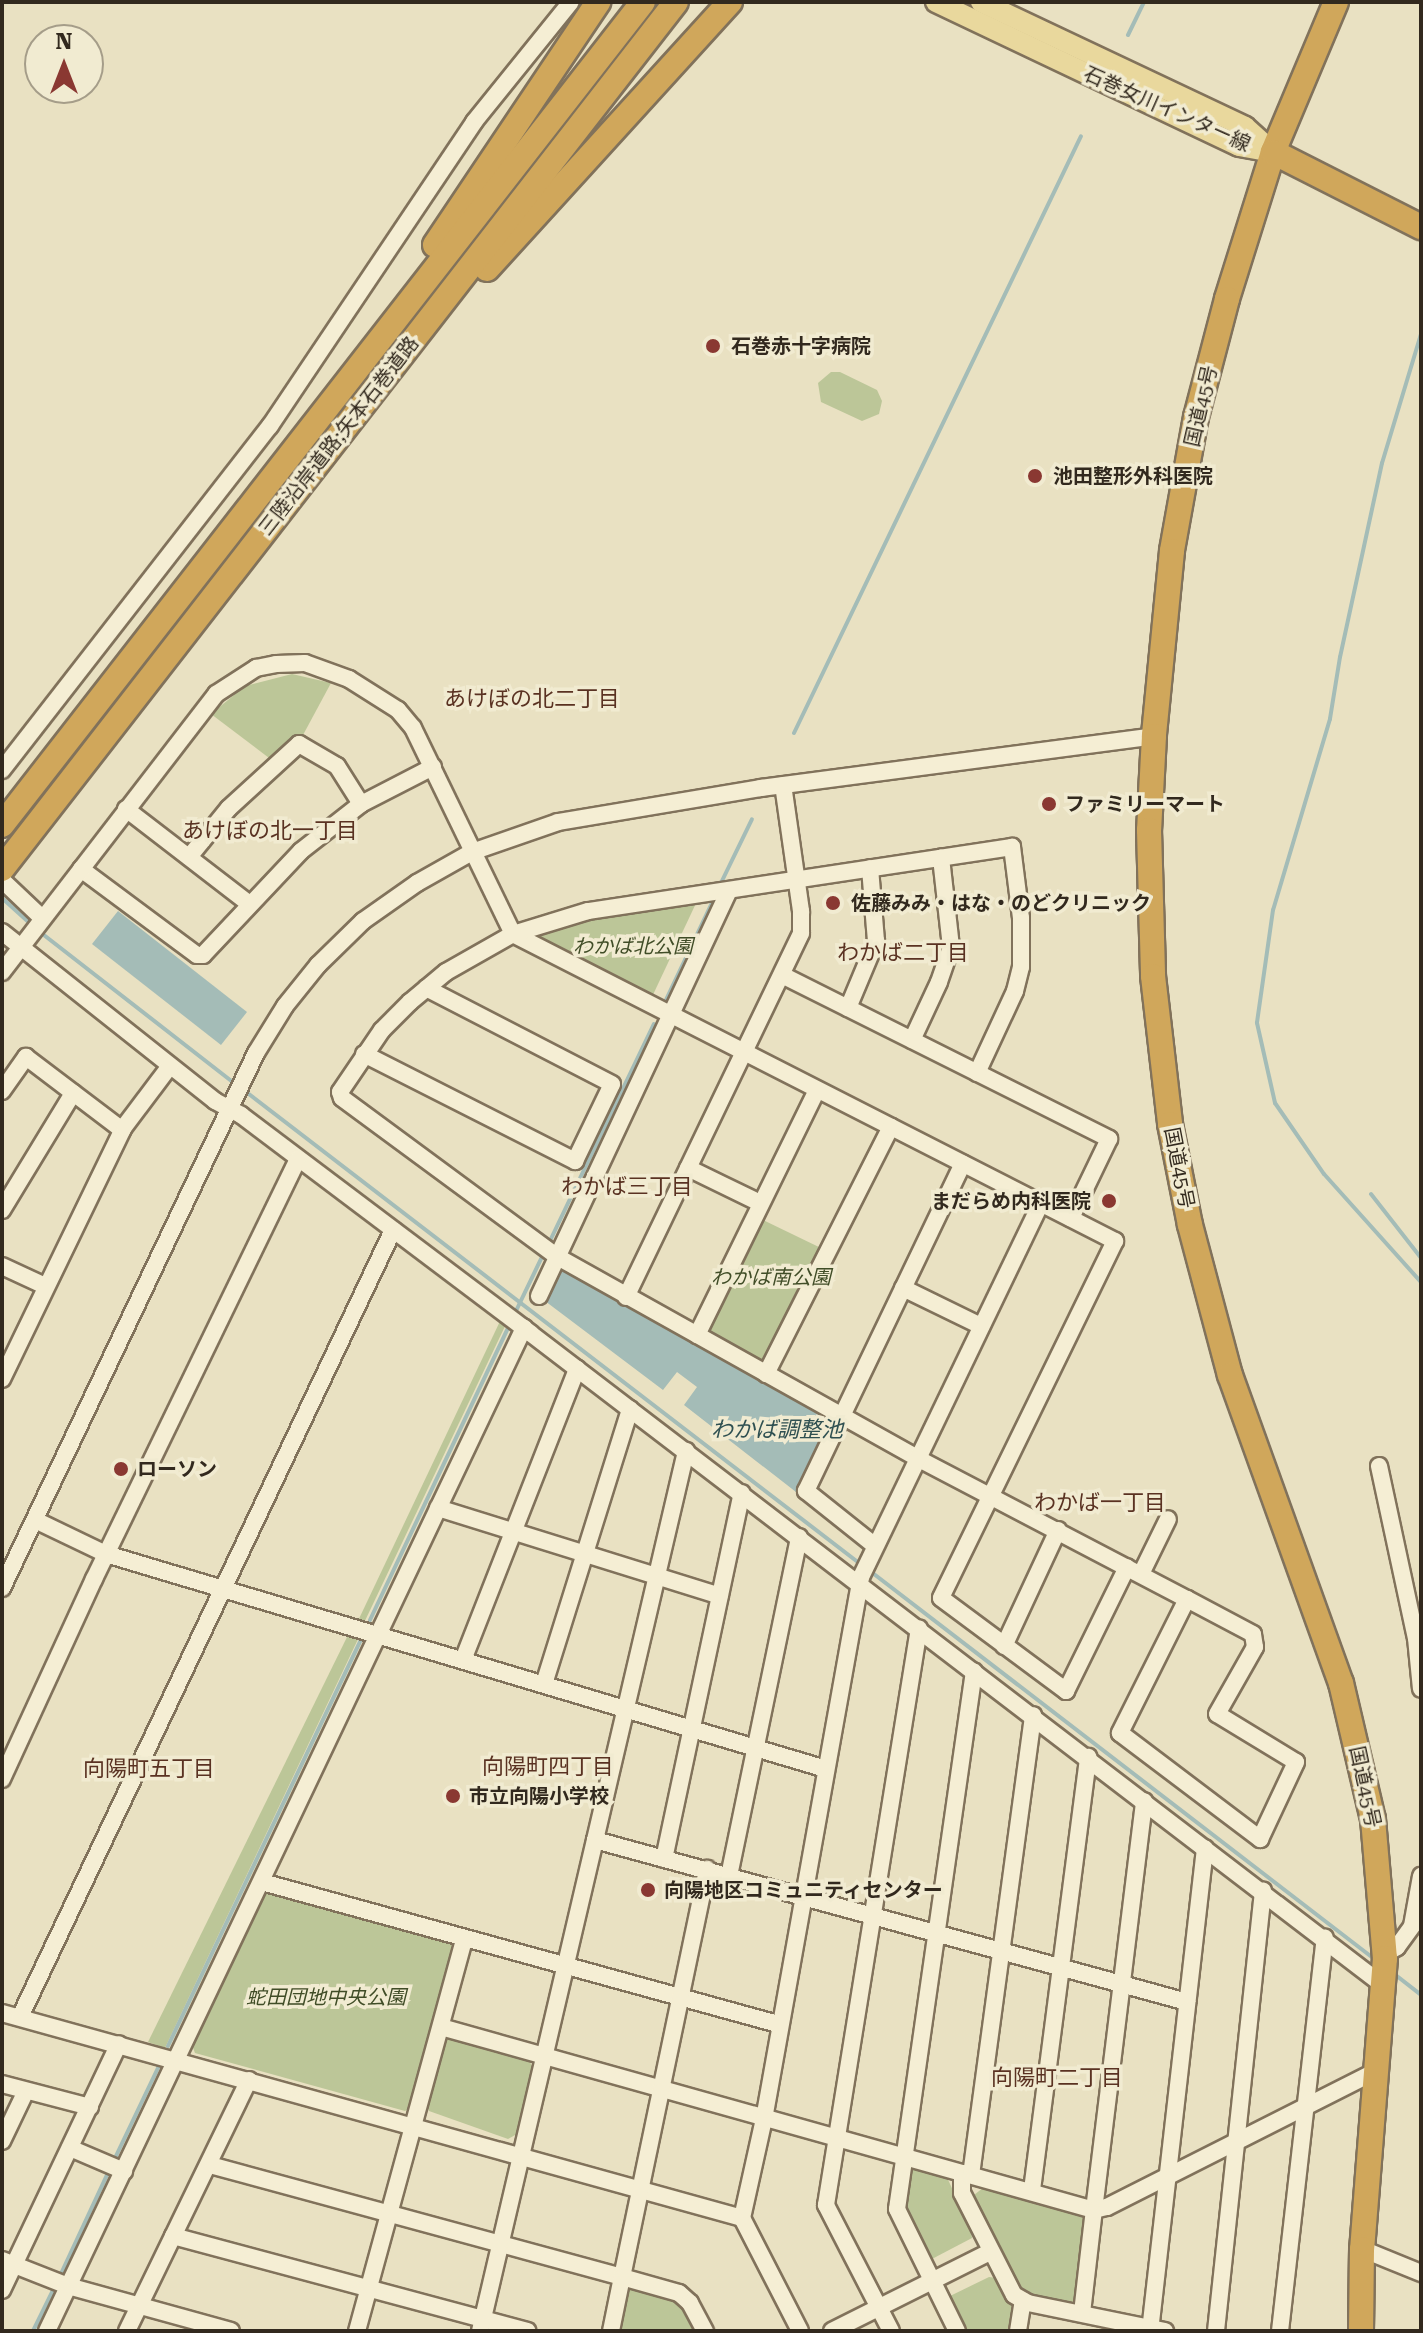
<!DOCTYPE html>
<meta charset="utf-8">
<style>
body{margin:0}
#map{position:relative;width:1423px;height:2333px;overflow:hidden;background:#e9e1c2;font-family:"Roboto Serif","Noto Sans JP",serif}
div>[style]{position:absolute}
[style*='--x']{left:calc(var(--x)*1px);top:calc(var(--y)*1px);width:calc(var(--w)*1px);rotate:calc(var(--a)*1deg)}
.green>*{inset:0;background:#bcc698}
.water>*{inset:0;background:#a4bcb7}
.stream>*{height:4px;margin:-2px;padding:0 2px;transform-origin:2px;border-radius:2px;background:#a4bcb7}
.roads{filter:drop-shadow(2px 0 #81725b) drop-shadow(-2px 0 #81725b) drop-shadow(0 2px #81725b) drop-shadow(0 -2px #81725b)}
.minor>*{height:16px;margin:-8px;padding:0 8px;transform-origin:8px;border-radius:8px;background:#f5eed4}
.major>*{height:20px;margin:-10px;padding:0 10px;transform-origin:10px;border-radius:10px;background:#e9d89d}
.highway>*{height:24px;margin:-12px;padding:0 12px;transform-origin:12px;border-radius:12px;background:#d0a75b}
.dots>*{width:22px;height:22px;translate:-50% -50%;box-sizing:border-box;border:4px solid #f1ebd1;border-radius:50%}
span{translate:-50% -50%;white-space:nowrap;text-align:center;line-height:1.15;-webkit-text-stroke:7px #f1ebd1;paint-order:stroke}
.street-label{font-size:20px;color:#32291e}
.poi-label{font-size:20px;color:#32291e;font-weight:700}
.left{translate:0 -50%;text-align:left}
.right{translate:-100% -50%;text-align:right}
.park-label{font-size:20px;color:#404d27;font-style:italic}
.neighbourhood-label{font-size:22px;color:#5a3222}
.water-label{font-size:22px;color:#2f5051;font-style:italic}
.frame{position:absolute;inset:0;border:4px solid #32291e;pointer-events:none}
.north{position:absolute;left:24px;top:24px;width:80px;height:80px;box-sizing:border-box;background:#f1ebd1;border:2px solid #a59d89;border-radius:50%;rotate:0deg;font-size:22px;font-weight:700;line-height:32px;text-align:center;color:#32291e}
.north::after{content:'';display:block;margin:auto;width:28px;height:36px;background:#8a3832;clip-path:polygon(50% 0,100% 100%,50% 72%,0 100%)}
</style>
<div id="map">
<div class="green">
<div style="clip-path:polygon(831px 372px,840px 372px,877px 390px,882px 401px,879px 414px,862px 421px,821px 402px,818px 383px)"></div>
<div style="clip-path:polygon(292px 674px,331px 683px,303px 735px,273px 761px,211px 714px,245px 686px)"></div>
<div style="clip-path:polygon(698px 899px,651px 999px,532px 938px,532px 932px,569px 920px)"></div>
<div style="clip-path:polygon(761px 1219px,823px 1249px,763px 1365px,708px 1335px,707px 1330px)"></div>
<div style="clip-path:polygon(502px 1317px,507px 1322px,363px 1625px,357px 1623px)"></div>
<div style="clip-path:polygon(349px 1633px,359px 1637px,165px 2048px,148px 2042px)"></div>
<div style="clip-path:polygon(272px 1889px,452px 1941px,457px 1949px,413px 2106px,405px 2111px,195px 2053px,192px 2045px,263px 1893px)"></div>
<div style="clip-path:polygon(452px 2037px,527px 2058px,533px 2067px,517px 2134px,508px 2139px,429px 2111px,427px 2106px,444px 2042px)"></div>
<div style="clip-path:polygon(911px 2165px,945px 2173px,971px 2230px,972px 2238px,930px 2260px,901px 2207px)"></div>
<div style="clip-path:polygon(988px 2184px,1084px 2211px,1089px 2218px,1079px 2301px,1072px 2305px,1025px 2294px,1014px 2284px,975px 2206px,974px 2195px)"></div>
<div style="clip-path:polygon(989px 2277px,997px 2278px,1012px 2307px,1010px 2331px,963px 2331px,948px 2297px)"></div>
<div style="clip-path:polygon(626px 2286px,672px 2295px,684px 2304px,698px 2331px,616px 2331px)"></div>
</div>
<div class="water">
<div style="clip-path:polygon(118px 911px,247px 1012px,221px 1045px,92px 944px)"></div>
<div style="clip-path:polygon(562px 1268px,828px 1416px,830px 1421px,796px 1492px,684px 1405px,697px 1387px,677px 1372px,663px 1390px,545px 1301px,555px 1269px)"></div>
</div>
<div class="stream">
<div style="--x:1128;--y:35;--w:37;--a:-64"></div>
<div style="--x:1421;--y:334;--w:135;--a:106.8"></div>
<div style="--x:1382;--y:463;--w:198;--a:102.2"></div>
<div style="--x:1340;--y:657;--w:63;--a:99.2"></div>
<div style="--x:1330;--y:719;--w:199;--a:106.6"></div>
<div style="--x:1273;--y:910;--w:114;--a:98.1"></div>
<div style="--x:1257;--y:1023;--w:82;--a:77.3"></div>
<div style="--x:1275;--y:1103;--w:86;--a:55.4"></div>
<div style="--x:1324;--y:1174;--w:145;--a:48.1"></div>
<div style="--x:794;--y:733;--w:662;--a:-64.32"></div>
<div style="--x:720;--y:885;--w:73;--a:-64.1"></div>
<div style="--x:2;--y:898;--w:42;--a:42.1"></div>
<div style="--x:40;--y:932;--w:247;--a:37.9"></div>
<div style="--x:664;--y:1004;--w:110;--a:-64.6"></div>
<div style="--x:245;--y:1091;--w:779;--a:37.55"></div>
<div style="--x:1371;--y:1194;--w:81;--a:52"></div>
<div style="--x:548;--y:1245;--w:245;--a:-64.4"></div>
<div style="--x:515;--y:1313;--w:60;--a:-64.3"></div>
<div style="--x:870;--y:1571;--w:640;--a:37.57"></div>
<div style="--x:370;--y:1620;--w:325;--a:-64.7"></div>
<div style="--x:1393;--y:1973;--w:36;--a:38"></div>
<div style="--x:168;--y:2046;--w:448;--a:-64.6"></div>
<div style="--x:116;--y:2156;--w:100;--a:-64.5"></div>
<div style="--x:59;--y:2278;--w:114;--a:-65"></div>
<div style="--x:33;--y:2331;--w:50;--a:-63.9"></div>
</div>
<div class="roads">
<div class="minor">
<div style="--x:2;--y:770;--w:436;--a:-52.1"></div>
<div style="--x:270;--y:426;--w:366;--a:-56.1"></div>
<div style="--x:474;--y:122;--w:154;--a:-51.1"></div>
<div style="--x:126;--y:809;--w:154;--a:37.6"></div>
<div style="--x:189;--y:857;--w:63;--a:-50.8"></div>
<div style="--x:229;--y:808;--w:95;--a:-42.4"></div>
<div style="--x:299;--y:744;--w:44;--a:30.1"></div>
<div style="--x:337;--y:766;--w:45;--a:57.7"></div>
<div style="--x:81;--y:869;--w:144;--a:36.6"></div>
<div style="--x:197;--y:955;--w:6;--a:0"></div>
<div style="--x:203;--y:955;--w:143;--a:-46.7"></div>
<div style="--x:301;--y:851;--w:76;--a:-38.1"></div>
<div style="--x:361;--y:804;--w:81;--a:-27.2"></div>
<div style="--x:2;--y:880;--w:55;--a:43.5"></div>
<div style="--x:2;--y:932;--w:272;--a:38.4"></div>
<div style="--x:215;--y:1101;--w:30;--a:28"></div>
<div style="--x:241;--y:1115;--w:362;--a:37"></div>
<div style="--x:530;--y:1333;--w:1075;--a:37.4"></div>
<div style="--x:2;--y:972;--w:351;--a:-52.4"></div>
<div style="--x:216;--y:694;--w:48;--a:-33"></div>
<div style="--x:256;--y:668;--w:20;--a:-11"></div>
<div style="--x:276;--y:664;--w:29;--a:-2"></div>
<div style="--x:305;--y:663;--w:47;--a:20"></div>
<div style="--x:349;--y:679;--w:58;--a:32.3"></div>
<div style="--x:398;--y:710;--w:23;--a:50"></div>
<div style="--x:413;--y:728;--w:229;--a:64.1"></div>
<div style="--x:513;--y:934;--w:676;--a:27.02"></div>
<div style="--x:1115;--y:1241;--w:397;--a:116"></div>
<div style="--x:941;--y:1598;--w:156;--a:36.6"></div>
<div style="--x:1066;--y:1691;--w:138;--a:-63.8"></div>
<div style="--x:782;--y:975;--w:366;--a:26.6"></div>
<div style="--x:1109;--y:1139;--w:88;--a:115.7"></div>
<div style="--x:848;--y:1008;--w:73;--a:-67.3"></div>
<div style="--x:876;--y:941;--w:73;--a:-94.7"></div>
<div style="--x:912;--y:1040;--w:64;--a:-65"></div>
<div style="--x:939;--y:982;--w:37;--a:-71"></div>
<div style="--x:951;--y:947;--w:90;--a:-96.4"></div>
<div style="--x:364;--y:1054;--w:237;--a:26.9"></div>
<div style="--x:575;--y:1161;--w:85;--a:-64.3"></div>
<div style="--x:612;--y:1084;--w:209;--a:-152.7"></div>
<div style="--x:977;--y:1073;--w:90;--a:-65.1"></div>
<div style="--x:1015;--y:991;--w:25;--a:-76"></div>
<div style="--x:1021;--y:967;--w:49;--a:-90"></div>
<div style="--x:1021;--y:918;--w:72;--a:-97.2"></div>
<div style="--x:1012;--y:847;--w:429;--a:171.4"></div>
<div style="--x:588;--y:911;--w:78;--a:163"></div>
<div style="--x:513;--y:934;--w:77;--a:150.4"></div>
<div style="--x:446;--y:972;--w:47;--a:140.2"></div>
<div style="--x:410;--y:1002;--w:40;--a:135"></div>
<div style="--x:382;--y:1030;--w:75;--a:124.1"></div>
<div style="--x:340;--y:1092;--w:6;--a:72"></div>
<div style="--x:342;--y:1098;--w:266;--a:36.4"></div>
<div style="--x:556;--y:1256;--w:414;--a:29.2"></div>
<div style="--x:917;--y:1458;--w:305;--a:27.6"></div>
<div style="--x:1187;--y:1599;--w:150;--a:116.6"></div>
<div style="--x:1120;--y:1733;--w:176;--a:37.1"></div>
<div style="--x:1260;--y:1839;--w:85;--a:-64.9"></div>
<div style="--x:1296;--y:1762;--w:92;--a:-148.7"></div>
<div style="--x:1217;--y:1714;--w:77;--a:-60.4"></div>
<div style="--x:1255;--y:1647;--w:13;--a:-99"></div>
<div style="--x:1253;--y:1634;--w:75;--a:-152.1"></div>
<div style="--x:2;--y:1091;--w:42;--a:-54.8"></div>
<div style="--x:26;--y:1057;--w:121;--a:37.2"></div>
<div style="--x:688;--y:1168;--w:80;--a:25.9"></div>
<div style="--x:2;--y:1210;--w:137;--a:-58.7"></div>
<div style="--x:2;--y:1266;--w:47;--a:24.9"></div>
<div style="--x:903;--y:1288;--w:87;--a:26"></div>
<div style="--x:539;--y:1296;--w:448;--a:-64.9"></div>
<div style="--x:626;--y:1297;--w:404;--a:-64.3"></div>
<div style="--x:801;--y:933;--w:22;--a:-90"></div>
<div style="--x:801;--y:911;--w:127;--a:-98.1"></div>
<div style="--x:697;--y:1335;--w:273;--a:-63.9"></div>
<div style="--x:766;--y:1374;--w:277;--a:-63.2"></div>
<div style="--x:2;--y:1379;--w:280;--a:-64.2"></div>
<div style="--x:124;--y:1127;--w:76;--a:-53"></div>
<div style="--x:1379;--y:1466;--w:176;--a:77.9"></div>
<div style="--x:1416;--y:1638;--w:51;--a:84.4"></div>
<div style="--x:438;--y:1508;--w:295;--a:17.3"></div>
<div style="--x:35;--y:1520;--w:79;--a:25.6"></div>
<div style="--x:106;--y:1554;--w:751;--a:16.63"></div>
<div style="--x:874;--y:1545;--w:87;--a:-141.5"></div>
<div style="--x:806;--y:1491;--w:363;--a:-64.4"></div>
<div style="--x:1141;--y:1574;--w:61;--a:-63.9"></div>
<div style="--x:2;--y:1588;--w:592;--a:-64.6"></div>
<div style="--x:256;--y:1053;--w:55;--a:-58.3"></div>
<div style="--x:285;--y:1006;--w:53;--a:-51.2"></div>
<div style="--x:318;--y:965;--w:63;--a:-44.4"></div>
<div style="--x:363;--y:921;--w:66;--a:-35.1"></div>
<div style="--x:417;--y:883;--w:63;--a:-29.4"></div>
<div style="--x:472;--y:852;--w:91;--a:-19.2"></div>
<div style="--x:558;--y:822;--w:206;--a:-9.5"></div>
<div style="--x:761;--y:788;--w:396;--a:-7.5"></div>
<div style="--x:1004;--y:1646;--w:128;--a:-65"></div>
<div style="--x:463;--y:1660;--w:313;--a:-68.6"></div>
<div style="--x:544;--y:1684;--w:288;--a:-72.6"></div>
<div style="--x:2;--y:1779;--w:220;--a:-65.3"></div>
<div style="--x:94;--y:1579;--w:467;--a:-64.1"></div>
<div style="--x:595;--y:1840;--w:614;--a:15.3"></div>
<div style="--x:664;--y:1859;--w:374;--a:-78"></div>
<div style="--x:729;--y:1876;--w:346;--a:-78.3"></div>
<div style="--x:262;--y:1882;--w:535;--a:15.39"></div>
<div style="--x:1385;--y:1954;--w:14;--a:-30"></div>
<div style="--x:1397;--y:1947;--w:26;--a:-54"></div>
<div style="--x:1412;--y:1926;--w:51;--a:-79.8"></div>
<div style="--x:2;--y:2013;--w:768;--a:15.48"></div>
<div style="--x:742;--y:2218;--w:127;--a:62.8"></div>
<div style="--x:20;--y:2017;--w:871;--a:-64.64"></div>
<div style="--x:441;--y:2027;--w:541;--a:15.65"></div>
<div style="--x:962;--y:2173;--w:20;--a:90"></div>
<div style="--x:962;--y:2193;--w:114;--a:63"></div>
<div style="--x:1014;--y:2295;--w:16;--a:30"></div>
<div style="--x:1028;--y:2303;--w:140;--a:11.6"></div>
<div style="--x:2;--y:2084;--w:91;--a:14.6"></div>
<div style="--x:2;--y:2141;--w:55;--a:-64.4"></div>
<div style="--x:70;--y:2148;--w:59;--a:23.1"></div>
<div style="--x:210;--y:2165;--w:427;--a:15.2"></div>
<div style="--x:622;--y:2277;--w:417;--a:-78.2"></div>
<div style="--x:962;--y:2173;--w:137;--a:15.7"></div>
<div style="--x:1094;--y:2210;--w:412;--a:-83"></div>
<div style="--x:971;--y:2175;--w:464;--a:-82.3"></div>
<div style="--x:1032;--y:2190;--w:437;--a:-82.6"></div>
<div style="--x:742;--y:2218;--w:101;--a:-77.5"></div>
<div style="--x:764;--y:2119;--w:551;--a:-79.85"></div>
<div style="--x:861;--y:1577;--w:415;--a:-64.3"></div>
<div style="--x:173;--y:2236;--w:367;--a:15"></div>
<div style="--x:1362;--y:2249;--w:64;--a:22.1"></div>
<div style="--x:2;--y:2260;--w:71;--a:21.5"></div>
<div style="--x:68;--y:2286;--w:169;--a:15.4"></div>
<div style="--x:2;--y:2290;--w:272;--a:-64.6"></div>
<div style="--x:1082;--y:2313;--w:104;--a:-83.4"></div>
<div style="--x:1094;--y:2210;--w:13;--a:-13"></div>
<div style="--x:1107;--y:2207;--w:304;--a:-26.8"></div>
<div style="--x:47;--y:2331;--w:1111;--a:-64.57"></div>
<div style="--x:127;--y:2331;--w:279;--a:-64.1"></div>
<div style="--x:357;--y:2331;--w:405;--a:-74.7"></div>
<div style="--x:480;--y:2331;--w:904;--a:-76.82"></div>
<div style="--x:611;--y:2331;--w:55;--a:-78.5"></div>
<div style="--x:622;--y:2277;--w:59;--a:15.7"></div>
<div style="--x:679;--y:2293;--w:15;--a:42"></div>
<div style="--x:690;--y:2303;--w:32;--a:62"></div>
<div style="--x:832;--y:2331;--w:177;--a:-26.6"></div>
<div style="--x:891;--y:2331;--w:142;--a:-117.3"></div>
<div style="--x:826;--y:2205;--w:584;--a:-80.84"></div>
<div style="--x:957;--y:2331;--w:136;--a:-116.2"></div>
<div style="--x:897;--y:2209;--w:543;--a:-81.85"></div>
<div style="--x:1018;--y:2331;--w:31;--a:-81"></div>
<div style="--x:1150;--y:2331;--w:486;--a:-83.5"></div>
<div style="--x:1216;--y:2331;--w:443;--a:-83.9"></div>
<div style="--x:1280;--y:2331;--w:396;--a:-83.5"></div>
</div>
<div class="major">
<div style="--x:936;--y:2;--w:335;--a:25.4"></div>
<div style="--x:1239;--y:146;--w:35;--a:10"></div>
<div style="--x:981;--y:2;--w:292;--a:25.3"></div>
<div style="--x:1245;--y:127;--w:38;--a:42"></div>
</div>
<div class="highway">
<div style="--x:1336;--y:2;--w:163;--a:112.8"></div>
<div style="--x:1273;--y:152;--w:154;--a:107.4"></div>
<div style="--x:1227;--y:299;--w:122;--a:104.7"></div>
<div style="--x:1196;--y:417;--w:136;--a:100.2"></div>
<div style="--x:1172;--y:551;--w:186;--a:95.6"></div>
<div style="--x:1154;--y:736;--w:94;--a:93"></div>
<div style="--x:1149;--y:830;--w:146;--a:88.4"></div>
<div style="--x:1153;--y:976;--w:149;--a:83.4"></div>
<div style="--x:1170;--y:1124;--w:103;--a:78.8"></div>
<div style="--x:1190;--y:1225;--w:155;--a:75.1"></div>
<div style="--x:1230;--y:1375;--w:327;--a:70.2"></div>
<div style="--x:1341;--y:1683;--w:140;--a:76.8"></div>
<div style="--x:1373;--y:1819;--w:140;--a:85.1"></div>
<div style="--x:1385;--y:1958;--w:292;--a:94.5"></div>
<div style="--x:1362;--y:2249;--w:82;--a:90.7"></div>
<div style="--x:1273;--y:152;--w:166;--a:26.9"></div>
<div style="--x:435;--y:245;--w:293;--a:-56.1"></div>
<div style="--x:487;--y:269;--w:361;--a:-47.7"></div>
<div style="--x:2;--y:825;--w:1043;--a:-52.09"></div>
<div style="--x:2;--y:869;--w:1098;--a:-52.14"></div>
</div>
</div>
<div class="dots">
<div style="left:713px;top:346px;background:#8a3832"></div>
<div style="left:1035px;top:476px;background:#8a3832"></div>
<div style="left:1049px;top:804px;background:#8a3832"></div>
<div style="left:833px;top:903px;background:#8a3832"></div>
<div style="left:1109px;top:1201px;background:#8a3832"></div>
<div style="left:121px;top:1469px;background:#8a3832"></div>
<div style="left:453px;top:1796px;background:#8a3832"></div>
<div style="left:648px;top:1890px;background:#8a3832"></div>
</div>
<div class="street-label">
<span style="left:1167px;top:109px;rotate:24deg">石巻女川インター線</span>
<span style="left:1201px;top:406px;rotate:-77deg">国道45号</span>
<span style="left:339px;top:436px;rotate:-52deg">三陸沿岸道路;矢本石巻道路</span>
<span style="left:1179px;top:1168px;rotate:79deg">国道45号</span>
<span style="left:1365px;top:1787px;rotate:78deg">国道45号</span>
</div>
<div class="poi-label">
<span class="left" style="left:731px;top:346px">石巻赤十字病院</span>
<span class="left" style="left:1053px;top:476px">池田整形外科医院</span>
<span class="left" style="left:1065px;top:804px">ファミリーマート</span>
<span class="left" style="left:851px;top:903px">佐藤みみ・はな・のどクリニック</span>
<span class="right" style="left:1091px;top:1201px">まだらめ内科医院</span>
<span class="left" style="left:137px;top:1469px">ローソン</span>
<span class="left" style="left:469px;top:1796px">市立向陽小学校</span>
<span class="left" style="left:664px;top:1890px">向陽地区コミュニティセンター</span>
</div>
<div class="park-label">
<span style="left:633px;top:946px">わかば北公園</span>
<span style="left:771px;top:1277px">わかば南公園</span>
<span style="left:326px;top:1997px">蛇田団地中央公園</span>
</div>
<div class="neighbourhood-label">
<span style="left:532px;top:699px">あけぼの北二丁目</span>
<span style="left:270px;top:831px">あけぼの北一丁目</span>
<span style="left:903px;top:953px">わかば二丁目</span>
<span style="left:627px;top:1187px">わかば三丁目</span>
<span style="left:1100px;top:1503px">わかば一丁目</span>
<span style="left:548px;top:1767px">向陽町四丁目</span>
<span style="left:149px;top:1769px">向陽町五丁目</span>
<span style="left:1057px;top:2078px">向陽町二丁目</span>
</div>
<div class="water-label">
<span style="left:777px;top:1430px">わかば調整池</span>
</div>
<div class="frame"></div>
<div class="north">N</div>
</div>
